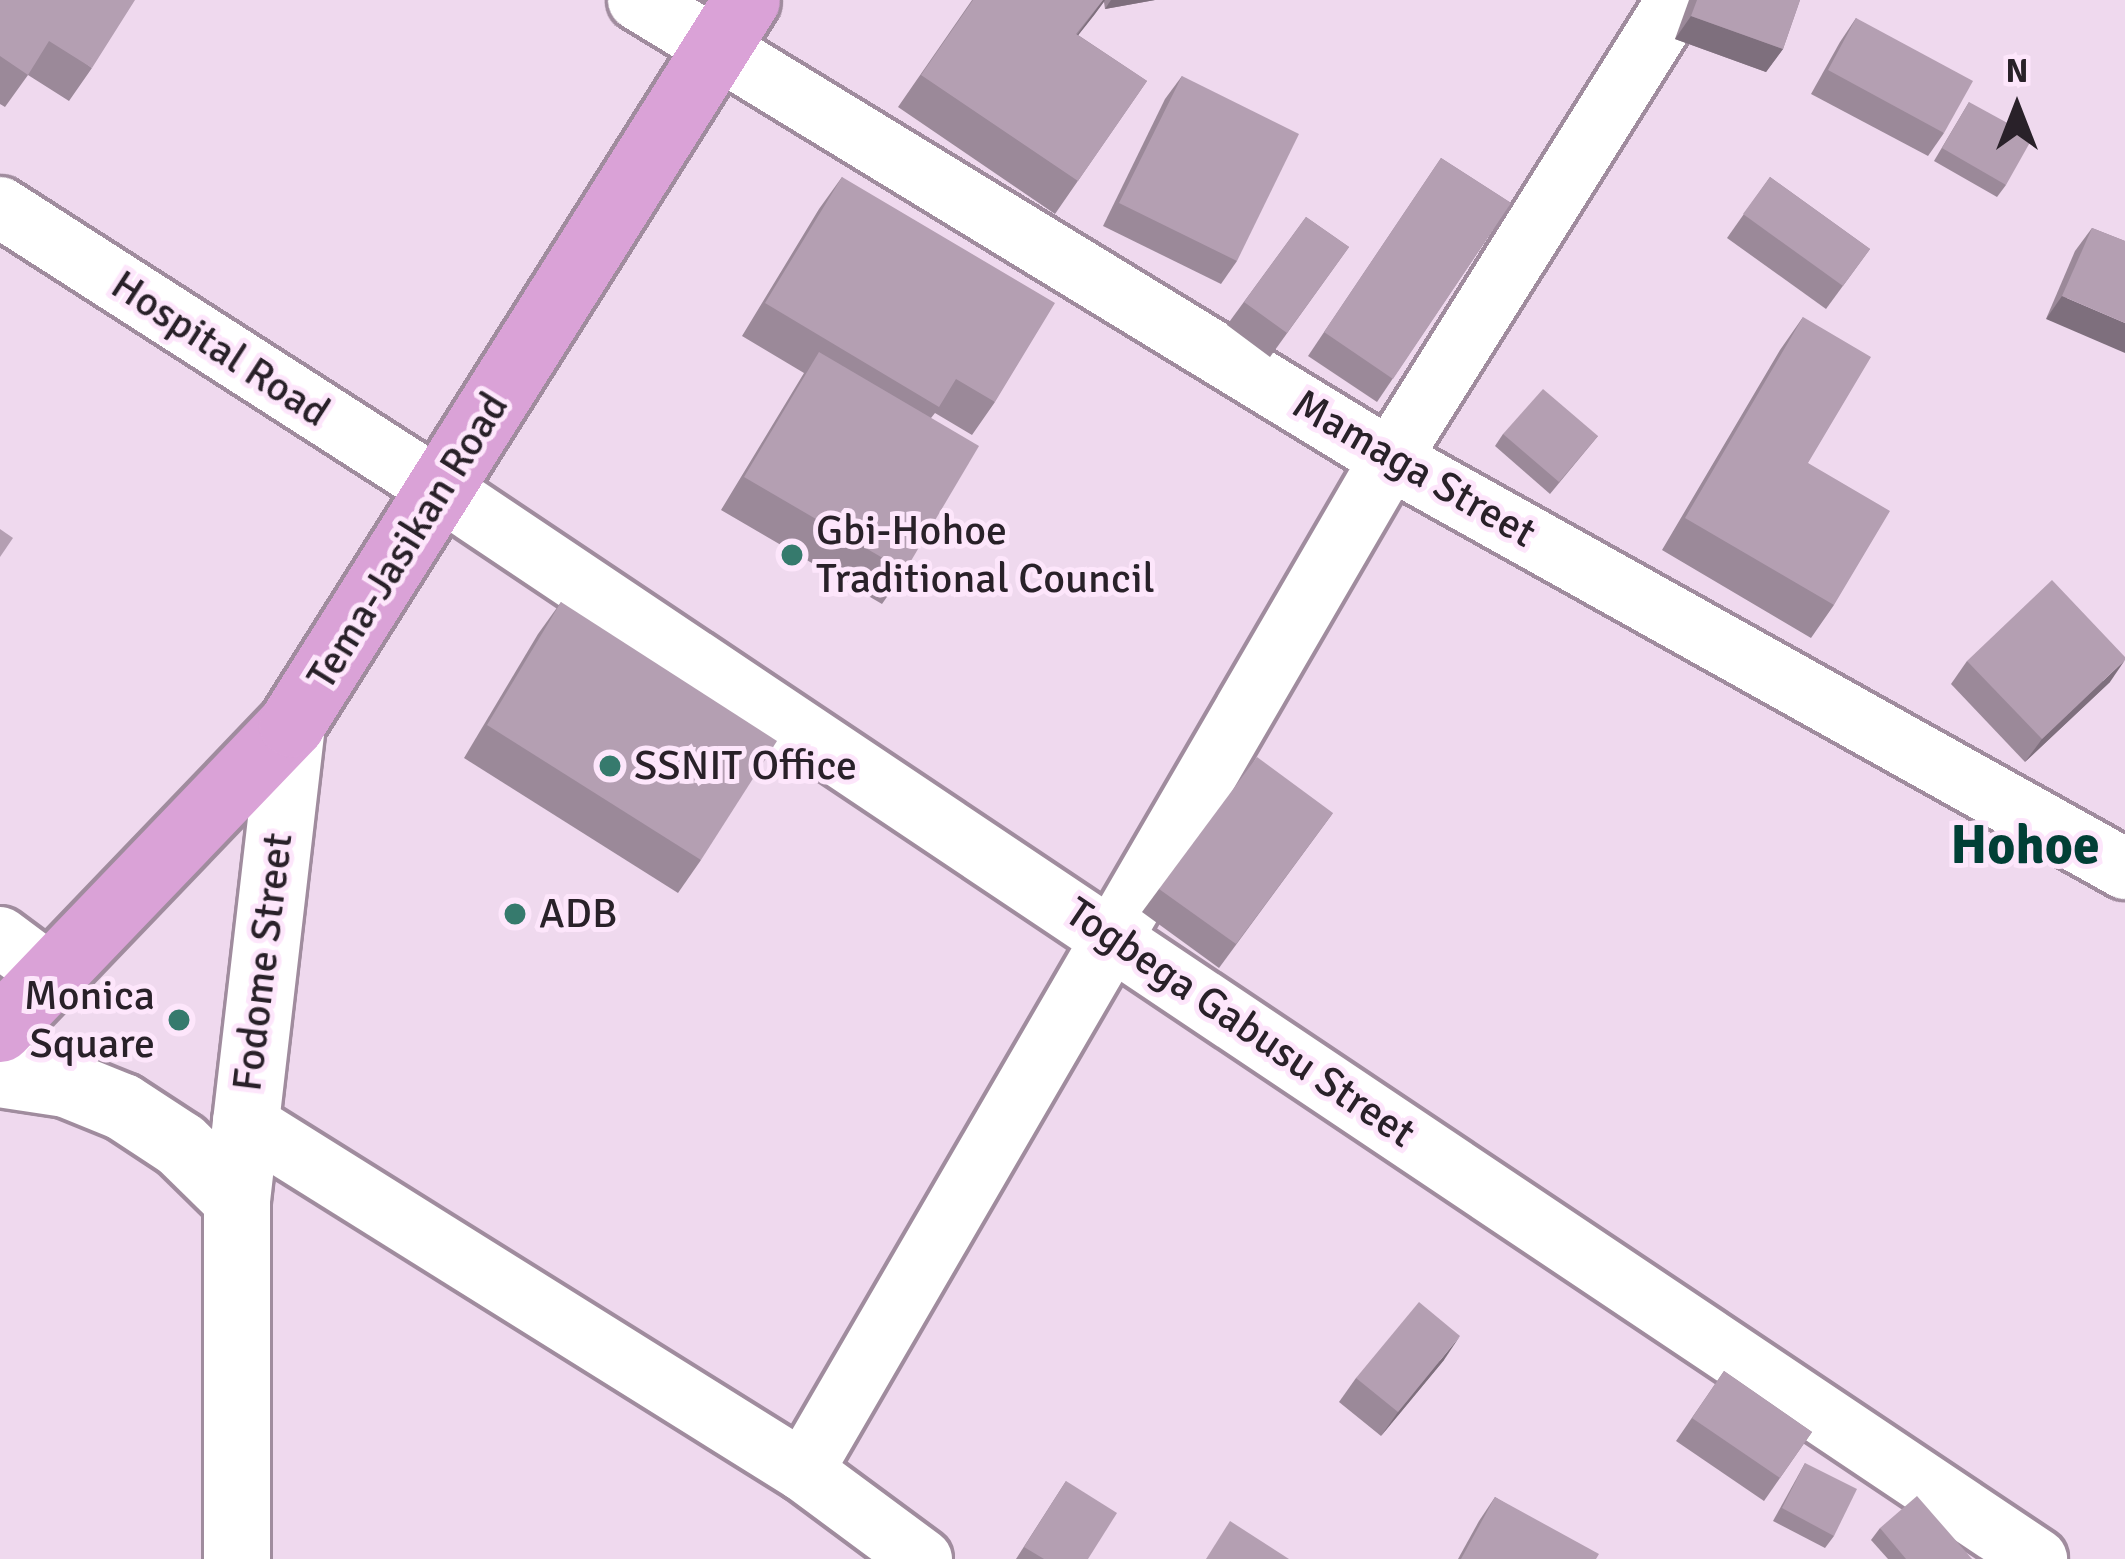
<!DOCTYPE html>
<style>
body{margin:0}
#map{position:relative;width:2125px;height:1559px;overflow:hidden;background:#efd9ee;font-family:Signika,sans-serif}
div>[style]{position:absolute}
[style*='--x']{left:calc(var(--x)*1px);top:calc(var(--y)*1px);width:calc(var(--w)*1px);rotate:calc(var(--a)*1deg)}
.roads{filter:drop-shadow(3px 0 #a08c9e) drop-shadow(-3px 0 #a08c9e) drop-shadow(0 3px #a08c9e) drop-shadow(0 -3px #a08c9e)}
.minor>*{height:60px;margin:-30px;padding:0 30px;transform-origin:30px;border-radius:30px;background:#fff}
.tertiary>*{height:66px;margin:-33px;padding:0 33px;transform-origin:33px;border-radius:33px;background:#fff}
.trunk>*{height:66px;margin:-33px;padding:0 33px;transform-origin:33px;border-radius:33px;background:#daa2d7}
.wall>*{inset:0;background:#9b8999}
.shaded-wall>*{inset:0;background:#7e6f7d}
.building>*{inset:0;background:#b49fb2}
.dots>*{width:33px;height:33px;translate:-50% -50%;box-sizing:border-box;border:6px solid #fde6fb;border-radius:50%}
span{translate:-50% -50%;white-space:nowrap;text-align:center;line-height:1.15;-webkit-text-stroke:10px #fde6fb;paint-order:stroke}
.street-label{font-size:42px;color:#292129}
.poi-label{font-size:42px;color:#292129}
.left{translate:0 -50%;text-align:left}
.right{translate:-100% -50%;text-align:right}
.district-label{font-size:54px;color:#013f36;font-weight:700}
.north{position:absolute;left:1957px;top:48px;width:120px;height:120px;-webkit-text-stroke:9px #fde6fb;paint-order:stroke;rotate:0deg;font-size:33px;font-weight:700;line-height:48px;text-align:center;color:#292129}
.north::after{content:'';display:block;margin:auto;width:42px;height:54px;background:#292129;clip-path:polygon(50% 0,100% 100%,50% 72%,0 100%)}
</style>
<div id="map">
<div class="roads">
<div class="minor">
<div style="--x:638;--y:0;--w:881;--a:31.4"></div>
<div style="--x:1390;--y:459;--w:842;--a:29.15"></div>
<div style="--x:0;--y:207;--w:524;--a:32.69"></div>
<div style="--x:441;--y:490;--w:1921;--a:33.81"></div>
<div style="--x:0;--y:937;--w:64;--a:36.7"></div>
<div style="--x:243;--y:1121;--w:660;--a:32.01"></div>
<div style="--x:803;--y:1471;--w:148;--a:36.5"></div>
<div style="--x:803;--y:1471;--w:1170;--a:-59.88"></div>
<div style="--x:1390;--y:459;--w:541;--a:-57.98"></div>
</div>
<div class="tertiary">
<div style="--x:0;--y:1074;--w:67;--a:8.6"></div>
<div style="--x:66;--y:1084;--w:61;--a:22"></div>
<div style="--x:123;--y:1107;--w:69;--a:33.2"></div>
<div style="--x:181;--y:1145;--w:78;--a:44.5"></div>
<div style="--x:237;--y:1559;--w:359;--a:-90"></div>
<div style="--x:237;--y:1200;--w:479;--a:-83.4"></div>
</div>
<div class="trunk">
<div style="--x:0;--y:1029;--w:422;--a:-46.2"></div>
<div style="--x:292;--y:724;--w:855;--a:-57.85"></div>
</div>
</div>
<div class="wall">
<div style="clip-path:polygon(0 0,92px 68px,69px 101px,28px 75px,5px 107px,0 104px)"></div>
<div style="clip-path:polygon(972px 0,1155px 0,1105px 9px,1104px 2px,1078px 35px,1147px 81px,1055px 214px,898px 107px)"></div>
<div style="clip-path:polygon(1689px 0,1800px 0,1783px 49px,1766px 72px,1675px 39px)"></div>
<div style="clip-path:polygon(1856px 18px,1944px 133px,1928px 156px,1811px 94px,1840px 42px)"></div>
<div style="clip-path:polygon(1182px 76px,1237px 261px,1221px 284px,1103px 226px,1165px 99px)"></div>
<div style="clip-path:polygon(1969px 102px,2006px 185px,1997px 197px,1934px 161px)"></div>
<div style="clip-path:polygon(1441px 158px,1511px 203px,1377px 402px,1308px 356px)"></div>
<div style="clip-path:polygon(842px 177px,995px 402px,972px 435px,935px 413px,931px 418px,905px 571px,882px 604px,721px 510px,804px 373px,742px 336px,819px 209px)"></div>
<div style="clip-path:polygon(1770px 177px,1870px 249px,1826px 309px,1727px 238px)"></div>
<div style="clip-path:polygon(1306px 217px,1349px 247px,1270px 357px,1227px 325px)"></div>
<div style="clip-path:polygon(2092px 228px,2125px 241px,2046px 319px,2075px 251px)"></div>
<div style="clip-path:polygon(1803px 317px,1808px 463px,1834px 605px,1811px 638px,1662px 550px,1780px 350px)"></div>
<div style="clip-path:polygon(1503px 434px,1598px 436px,1550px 494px,1495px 446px)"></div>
<div style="clip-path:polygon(561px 602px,701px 860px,678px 893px,464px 758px,538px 634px)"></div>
<div style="clip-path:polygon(1967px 661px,2110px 682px,2025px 762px,1951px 684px)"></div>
<div style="clip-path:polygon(1333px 813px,1219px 968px,1142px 912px,1159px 889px)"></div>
<div style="clip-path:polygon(1444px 1360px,1381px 1436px,1339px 1402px,1356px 1378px)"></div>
<div style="clip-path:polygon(1724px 1371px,1812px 1432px,1764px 1501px,1676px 1441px)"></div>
<div style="clip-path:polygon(1805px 1463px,1834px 1536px,1825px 1548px,1773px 1521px)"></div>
<div style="clip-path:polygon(1066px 1481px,1088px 1559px,1016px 1559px)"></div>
<div style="clip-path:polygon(1495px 1497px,1596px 1559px,1458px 1559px,1479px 1521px)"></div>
<div style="clip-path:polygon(1880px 1528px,1972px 1559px,1888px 1559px,1871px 1540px)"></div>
</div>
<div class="shaded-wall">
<div style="clip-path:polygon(1103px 0,1105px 0,1095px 14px,1053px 67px)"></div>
<div style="clip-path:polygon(1111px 0,1155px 0,1105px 9px)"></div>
<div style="clip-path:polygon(1691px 16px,1783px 49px,1766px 72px,1675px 39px)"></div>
<div style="clip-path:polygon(2062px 296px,2125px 323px,2125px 353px,2046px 319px)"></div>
<div style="clip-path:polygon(2125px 660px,2110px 682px,2025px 762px,2042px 739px)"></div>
<div style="clip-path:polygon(1460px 1336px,1444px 1360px,1381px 1436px,1398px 1412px)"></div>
</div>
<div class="building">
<div style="clip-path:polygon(0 0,135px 0,92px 68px,49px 41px,28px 75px,0 56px)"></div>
<div style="clip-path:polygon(973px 0,1103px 0,1076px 34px,1147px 81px,1078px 181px,921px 75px)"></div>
<div style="clip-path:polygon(1697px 0,1800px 0,1783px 49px,1691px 16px)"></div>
<div style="clip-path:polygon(1856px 18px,1973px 81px,1944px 133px,1828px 70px)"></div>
<div style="clip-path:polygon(1182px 76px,1299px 134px,1237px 261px,1119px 203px)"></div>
<div style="clip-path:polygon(1969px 102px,2033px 137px,2006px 185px,1942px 148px)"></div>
<div style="clip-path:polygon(1441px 158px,1511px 203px,1393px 379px,1324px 332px)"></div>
<div style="clip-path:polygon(842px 177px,1055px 303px,995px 402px,956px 379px,939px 407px,765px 303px)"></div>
<div style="clip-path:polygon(1770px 177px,1870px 249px,1843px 286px,1743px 214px)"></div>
<div style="clip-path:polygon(1306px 217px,1349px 247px,1287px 333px,1244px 302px)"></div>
<div style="clip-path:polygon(2092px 228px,2125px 241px,2125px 323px,2062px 296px)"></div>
<div style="clip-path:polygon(1803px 317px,1871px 357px,1808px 463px,1890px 511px,1834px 605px,1685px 518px)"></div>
<div style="clip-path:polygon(819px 352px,979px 446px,905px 571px,744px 477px)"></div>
<div style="clip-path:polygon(1543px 389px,1598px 436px,1559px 482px,1503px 434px)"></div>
<div style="clip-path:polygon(0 529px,13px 538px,0 557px)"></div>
<div style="clip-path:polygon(2052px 580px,2125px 657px,2125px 660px,2042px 739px,1967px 661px)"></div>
<div style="clip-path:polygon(561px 602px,777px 741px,701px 860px,487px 725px)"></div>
<div style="clip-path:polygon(1257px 757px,1333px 813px,1236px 944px,1159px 889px)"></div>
<div style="clip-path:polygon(1419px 1302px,1460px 1336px,1398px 1412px,1356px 1378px)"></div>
<div style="clip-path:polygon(1724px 1371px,1812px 1432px,1780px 1478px,1692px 1418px)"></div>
<div style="clip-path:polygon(1805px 1463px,1857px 1489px,1834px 1536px,1782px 1508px)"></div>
<div style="clip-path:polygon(1066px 1481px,1117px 1513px,1088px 1559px,1044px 1559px,1024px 1547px)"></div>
<div style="clip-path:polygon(1917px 1496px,1972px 1559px,1906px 1559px,1880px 1528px)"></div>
<div style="clip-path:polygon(1495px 1497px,1599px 1554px,1596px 1559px,1461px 1559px)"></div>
<div style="clip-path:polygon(1230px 1521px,1289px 1559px,1206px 1559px)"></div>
</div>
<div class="dots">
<div style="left:792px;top:555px;background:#367a6d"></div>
<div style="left:610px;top:766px;background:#367a6d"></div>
<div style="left:515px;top:914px;background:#367a6d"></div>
<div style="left:179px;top:1020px;background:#367a6d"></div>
</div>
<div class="street-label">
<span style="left:220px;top:349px;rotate:33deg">Hospital Road</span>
<span style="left:1414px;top:469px;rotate:30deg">Mamaga Street</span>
<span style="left:408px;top:541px;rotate:-58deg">Tema-Jasikan Road</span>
<span style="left:263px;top:962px;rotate:-83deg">Fodome Street</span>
<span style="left:1240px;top:1023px;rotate:34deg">Togbega Gabusu Street</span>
</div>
<div class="poi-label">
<span class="left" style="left:816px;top:555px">Gbi-Hohoe<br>Traditional Council</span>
<span class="left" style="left:634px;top:766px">SSNIT Office</span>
<span class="left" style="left:539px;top:914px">ADB</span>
<span class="right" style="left:155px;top:1020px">Monica<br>Square</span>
</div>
<div class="district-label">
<span style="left:2025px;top:846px">Hohoe</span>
</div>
<div class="north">N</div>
</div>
